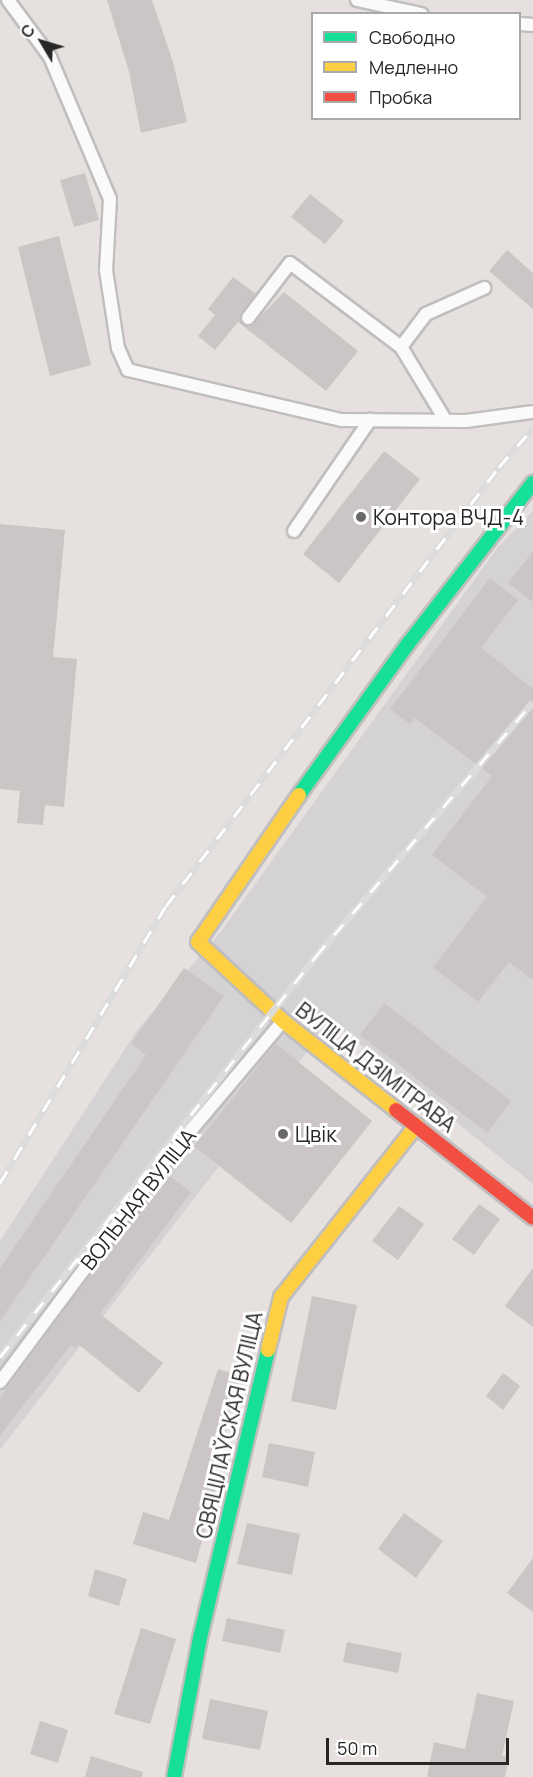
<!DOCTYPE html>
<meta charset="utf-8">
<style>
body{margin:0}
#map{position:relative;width:533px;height:1777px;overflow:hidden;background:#e6e0de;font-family:Manrope,sans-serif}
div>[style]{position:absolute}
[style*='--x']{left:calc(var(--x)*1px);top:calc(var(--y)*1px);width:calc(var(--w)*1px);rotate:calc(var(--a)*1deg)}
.industrial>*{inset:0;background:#d5d2d5}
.building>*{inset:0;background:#cbc6c5}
.roads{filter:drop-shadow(2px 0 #c0bebf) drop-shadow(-2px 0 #c0bebf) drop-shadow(0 2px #c0bebf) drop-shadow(0 -2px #c0bebf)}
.lane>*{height:12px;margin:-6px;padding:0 6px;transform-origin:6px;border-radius:6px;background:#fbfafa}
.fast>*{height:14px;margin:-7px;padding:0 7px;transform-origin:7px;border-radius:7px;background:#16e098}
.slow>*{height:14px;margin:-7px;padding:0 7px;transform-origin:7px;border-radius:7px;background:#ffcf43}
.jam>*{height:14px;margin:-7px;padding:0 7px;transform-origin:7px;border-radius:7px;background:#f24e42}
.rail>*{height:7px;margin-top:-3.5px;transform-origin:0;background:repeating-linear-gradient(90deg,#fff 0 14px,#dcdcdd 0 28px);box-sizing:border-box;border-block:2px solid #dcdcdd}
.dots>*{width:16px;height:16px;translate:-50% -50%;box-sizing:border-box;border:3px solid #fff;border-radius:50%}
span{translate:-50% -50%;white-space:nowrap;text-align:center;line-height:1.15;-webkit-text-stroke:6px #fff;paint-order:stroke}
.poi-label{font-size:21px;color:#272727}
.left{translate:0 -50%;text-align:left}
.street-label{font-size:21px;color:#272727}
.legend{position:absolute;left:311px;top:12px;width:210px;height:108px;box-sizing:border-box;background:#fff;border:2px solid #a9a9a9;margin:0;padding:8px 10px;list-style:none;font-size:18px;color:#272727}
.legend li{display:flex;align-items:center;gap:12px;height:30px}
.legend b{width:30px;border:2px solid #a9a9a9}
.north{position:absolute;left:12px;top:12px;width:60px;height:60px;-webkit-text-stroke:4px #fff;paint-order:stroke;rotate:308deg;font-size:16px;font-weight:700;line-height:24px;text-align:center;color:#272727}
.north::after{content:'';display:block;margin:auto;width:21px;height:27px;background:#272727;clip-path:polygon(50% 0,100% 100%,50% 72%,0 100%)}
.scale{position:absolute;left:326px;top:1738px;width:183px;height:27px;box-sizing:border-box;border:3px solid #272727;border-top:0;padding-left:8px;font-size:18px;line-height:21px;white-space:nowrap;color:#272727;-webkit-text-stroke:4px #fff;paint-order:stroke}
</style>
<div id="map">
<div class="industrial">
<div style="clip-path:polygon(533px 511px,533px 1184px,331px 1021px,0 1450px,0 1241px,138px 1029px,222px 930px,498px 547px)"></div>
</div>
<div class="building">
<div style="clip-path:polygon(107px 0,152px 0,173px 62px,187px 122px,141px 133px,129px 72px)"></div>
<div style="clip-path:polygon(85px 173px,99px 220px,74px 227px,60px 180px)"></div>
<div style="clip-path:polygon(310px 194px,344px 221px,325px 244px,291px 217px)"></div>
<div style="clip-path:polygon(59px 236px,91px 365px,50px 376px,18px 247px)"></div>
<div style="clip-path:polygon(507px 250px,533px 273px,533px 309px,489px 271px)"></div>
<div style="clip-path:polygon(233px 277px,256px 294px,240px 316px,243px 325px,254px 323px,284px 292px,358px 351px,326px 391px,238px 322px,215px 350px,198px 336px,215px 315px,208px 309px)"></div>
<div style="clip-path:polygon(384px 451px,420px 479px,339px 583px,303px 554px)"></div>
<div style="clip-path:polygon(0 524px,65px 530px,53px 657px,77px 659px,64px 807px,45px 805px,43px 825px,17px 823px,20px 791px,0 789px)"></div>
<div style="clip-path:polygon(533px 551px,533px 602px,508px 583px)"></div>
<div style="clip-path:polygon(490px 578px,518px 600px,481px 648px,533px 689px,533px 980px,509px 962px,478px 1002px,433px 967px,487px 897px,432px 855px,492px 776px,415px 718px,410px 724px,390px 709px)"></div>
<div style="clip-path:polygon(184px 968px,224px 996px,0 1321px,0 1268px,146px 1055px,131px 1044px)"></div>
<div style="clip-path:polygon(384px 1003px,511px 1101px,487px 1133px,360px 1035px)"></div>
<div style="clip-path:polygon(276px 1044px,372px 1121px,291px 1223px,194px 1146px)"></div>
<div style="clip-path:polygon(166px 1173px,191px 1192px,100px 1314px,163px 1363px,139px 1393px,78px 1344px,75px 1348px,71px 1345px,0 1435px,0 1398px)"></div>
<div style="clip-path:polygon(479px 1204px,500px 1219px,474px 1255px,452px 1239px)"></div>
<div style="clip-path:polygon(399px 1206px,424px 1224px,398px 1260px,372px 1241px)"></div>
<div style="clip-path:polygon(533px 1268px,533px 1327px,505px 1306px)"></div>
<div style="clip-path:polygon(312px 1296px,357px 1305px,336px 1410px,291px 1401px)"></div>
<div style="clip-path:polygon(218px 1369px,241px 1376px,212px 1470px,220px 1473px,196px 1563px,133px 1544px,143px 1512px,169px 1520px)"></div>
<div style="clip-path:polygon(503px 1373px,520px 1386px,503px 1410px,486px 1396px)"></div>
<div style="clip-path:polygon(269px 1443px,315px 1452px,308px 1487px,262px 1477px)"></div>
<div style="clip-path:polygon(404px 1513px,443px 1541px,416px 1578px,378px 1549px)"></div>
<div style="clip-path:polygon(247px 1523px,300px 1534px,292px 1575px,237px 1564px)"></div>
<div style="clip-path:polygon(533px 1558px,533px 1612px,507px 1593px)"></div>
<div style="clip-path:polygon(95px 1569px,127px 1579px,119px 1606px,88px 1596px)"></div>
<div style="clip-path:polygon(227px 1618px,285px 1630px,280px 1653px,222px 1641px)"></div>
<div style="clip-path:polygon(141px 1628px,176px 1639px,150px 1724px,114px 1714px)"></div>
<div style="clip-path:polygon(347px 1642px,402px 1653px,398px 1673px,343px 1662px)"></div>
<div style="clip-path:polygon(477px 1693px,514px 1701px,502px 1756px,509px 1757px,505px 1777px,427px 1777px,434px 1742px,465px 1749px)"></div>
<div style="clip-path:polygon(210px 1699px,268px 1711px,260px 1750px,202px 1739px)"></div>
<div style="clip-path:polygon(40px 1721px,68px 1730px,58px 1763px,30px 1754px)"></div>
<div style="clip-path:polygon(91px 1756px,143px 1772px,142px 1777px,85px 1777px)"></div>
</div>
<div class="roads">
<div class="lane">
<div style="--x:8;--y:0;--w:71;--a:53.6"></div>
<div style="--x:50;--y:57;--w:154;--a:67.1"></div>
<div style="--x:110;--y:199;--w:71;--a:93.2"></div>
<div style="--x:106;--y:270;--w:79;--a:81.3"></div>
<div style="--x:118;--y:348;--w:24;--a:66"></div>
<div style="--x:128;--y:370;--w:220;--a:13.2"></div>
<div style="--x:342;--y:420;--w:124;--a:0.5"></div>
<div style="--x:466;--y:421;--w:68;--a:-7.7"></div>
<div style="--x:357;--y:0;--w:66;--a:12.3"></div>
<div style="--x:520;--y:24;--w:13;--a:4"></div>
<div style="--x:248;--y:318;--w:69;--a:-52.6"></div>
<div style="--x:290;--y:263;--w:139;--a:37.1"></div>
<div style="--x:446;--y:421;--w:87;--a:-121.3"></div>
<div style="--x:401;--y:347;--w:41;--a:-52.9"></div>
<div style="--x:426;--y:314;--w:64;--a:-24.1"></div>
<div style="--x:294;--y:531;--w:135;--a:-55.6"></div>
<div style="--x:0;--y:1382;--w:268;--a:-53.3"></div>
<div style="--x:160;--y:1167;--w:189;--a:-49.9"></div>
</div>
<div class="fast">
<div style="--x:299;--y:795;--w:186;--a:-54.2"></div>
<div style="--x:408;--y:644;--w:204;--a:-52.2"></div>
<div style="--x:174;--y:1777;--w:141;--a:-79.4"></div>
<div style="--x:200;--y:1638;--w:296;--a:-76.7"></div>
</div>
<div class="slow">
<div style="--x:299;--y:795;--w:178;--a:124.5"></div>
<div style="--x:198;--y:942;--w:116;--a:42.9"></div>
<div style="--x:283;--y:1021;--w:144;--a:38.2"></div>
<div style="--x:268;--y:1350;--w:55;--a:-76.2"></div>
<div style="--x:281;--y:1297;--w:219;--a:-51.7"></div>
</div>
<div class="jam">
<div style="--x:396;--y:1110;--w:174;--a:38.2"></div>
</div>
</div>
<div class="rail">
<div style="--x:0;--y:1183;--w:323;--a:-59.1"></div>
<div style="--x:166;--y:906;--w:551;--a:-52.82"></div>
<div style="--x:499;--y:467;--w:52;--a:-48.9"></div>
<div style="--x:0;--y:1357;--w:511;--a:-51.76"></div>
<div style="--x:316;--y:956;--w:334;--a:-49.5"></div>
</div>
<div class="dots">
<div style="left:361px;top:517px;background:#6a6867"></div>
<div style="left:283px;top:1134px;background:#6a6867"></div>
</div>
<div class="poi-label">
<span class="left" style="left:373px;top:517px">Контора ВЧД-4</span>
<span class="left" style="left:295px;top:1134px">Цвік</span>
</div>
<div class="street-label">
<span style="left:376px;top:1067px;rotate:38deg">ВУЛІЦА ДЗІМІТРАВА</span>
<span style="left:138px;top:1199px;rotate:-52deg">ВОЛЬНАЯ ВУЛІЦА</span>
<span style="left:229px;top:1425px;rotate:-77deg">СВЯЦІЛАЎСКАЯ ВУЛІЦА</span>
</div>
<ul class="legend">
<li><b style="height:8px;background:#16e098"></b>Свободно</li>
<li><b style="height:8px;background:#ffcf43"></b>Медленно</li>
<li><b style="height:8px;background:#f24e42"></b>Пробка</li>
</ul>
<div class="north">С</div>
<div class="scale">50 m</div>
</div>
